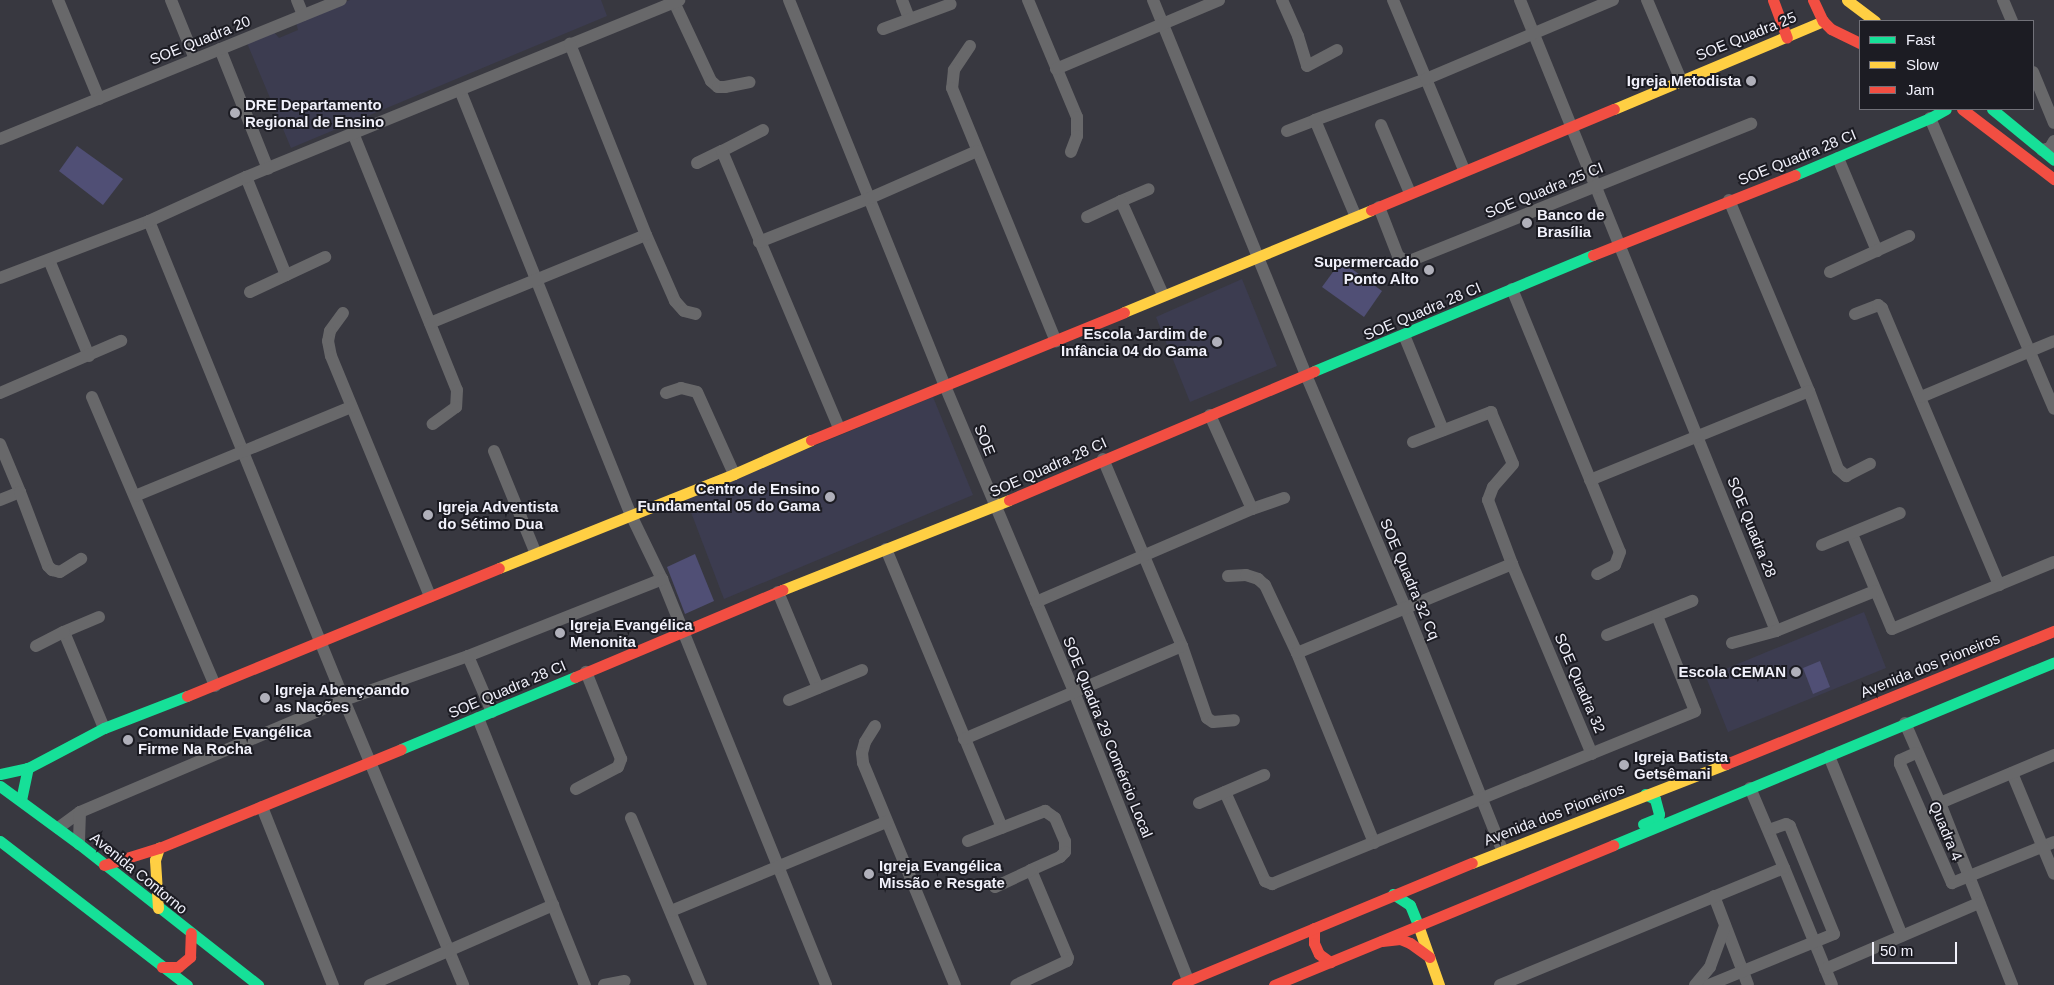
<!DOCTYPE html>
<meta charset="utf-8">
<style>
body{margin:0}
#map{position:relative;width:2054px;height:985px;overflow:hidden;background:#383840;font-family:Helvetica,sans-serif}
div>[style]{position:absolute}
[style*='--x']{left:calc(var(--x)*1px);top:calc(var(--y)*1px);width:calc(var(--w)*1px);rotate:calc(var(--a)*1deg)}
.built>*{inset:0;background:#3c3c50}
.green>*{inset:0;background:#504f75}
.street>*{height:12px;margin:-6px;padding:0 6px;transform-origin:6px;border-radius:6px;background:#68686a}
.fast>*{height:11px;margin:-5.5px;padding:0 5.5px;transform-origin:5.5px;border-radius:5.5px;background:#16e098}
.slow>*{height:11px;margin:-5.5px;padding:0 5.5px;transform-origin:5.5px;border-radius:5.5px;background:#ffcf43}
.jam>*{height:11px;margin:-5.5px;padding:0 5.5px;transform-origin:5.5px;border-radius:5.5px;background:#f24e42}
.dots>*{width:14px;height:14px;translate:-50% -50%;box-sizing:border-box;border:2px solid #1c1c23;border-radius:50%}
span{translate:-50% -50%;white-space:nowrap;text-align:center;line-height:1.15;-webkit-text-stroke:4px #1c1c23;paint-order:stroke}
.street-label{font-size:15px;color:#f1f1fb}
.poi-label{font-size:15px;color:#f1f1fb;font-weight:700}
.right{translate:-100% -50%;text-align:right}
.left{translate:0 -50%;text-align:left}
.legend{position:absolute;left:1859px;top:20px;width:175px;height:90px;box-sizing:border-box;background:#1c1c23;border:1px solid #717179;margin:0;padding:6px 9px;list-style:none;font-size:15px;color:#f1f1fb}
.legend li{display:flex;align-items:center;gap:10px;height:25px}
.legend b{width:25px;border:1px solid #717179}
.scale{position:absolute;left:1872px;top:942px;width:85px;height:22px;box-sizing:border-box;border:2px solid #f1f1fb;border-top:0;padding-left:6px;font-size:15px;line-height:18px;white-space:nowrap;color:#f1f1fb;-webkit-text-stroke:4px #1c1c23;paint-order:stroke}
</style>
<div id="map">
<div class="built">
<div style="clip-path:polygon(350px 0,601px 0,607px 16px,291px 148px,247px 43px,274px 32px,279px 38px,298px 30px,296px 22px)"></div>
<div style="clip-path:polygon(1242px 279px,1277px 366px,1190px 402px,1156px 317px)"></div>
<div style="clip-path:polygon(933px 397px,973px 495px,724px 599px,686px 499px)"></div>
<div style="clip-path:polygon(1864px 612px,1886px 668px,1728px 732px,1706px 677px)"></div>
</div>
<div class="green">
<div style="clip-path:polygon(77px 146px,123px 179px,103px 205px,59px 171px)"></div>
<div style="clip-path:polygon(1341px 261px,1382px 291px,1364px 317px,1322px 287px)"></div>
<div style="clip-path:polygon(695px 554px,714px 601px,685px 614px,667px 567px)"></div>
<div style="clip-path:polygon(1820px 661px,1830px 687px,1813px 694px,1803px 668px)"></div>
</div>
<div class="street">
<div style="--x:58;--y:0;--w:107;--a:67.5"></div>
<div style="--x:171;--y:0;--w:64;--a:67.9"></div>
<div style="--x:297;--y:0;--w:16;--a:68"></div>
<div style="--x:789;--y:0;--w:416;--a:68"></div>
<div style="--x:945;--y:386;--w:332;--a:67.1"></div>
<div style="--x:1074;--y:692;--w:310;--a:68.4"></div>
<div style="--x:902;--y:0;--w:19;--a:69"></div>
<div style="--x:1028;--y:0;--w:127;--a:67.3"></div>
<div style="--x:1077;--y:117;--w:19;--a:90"></div>
<div style="--x:1077;--y:136;--w:17;--a:111"></div>
<div style="--x:1153;--y:0;--w:405;--a:67.8"></div>
<div style="--x:1306;--y:375;--w:252;--a:66.9"></div>
<div style="--x:1405;--y:607;--w:262;--a:68.2"></div>
<div style="--x:1282;--y:0;--w:39;--a:66"></div>
<div style="--x:1298;--y:36;--w:31;--a:73"></div>
<div style="--x:1307;--y:66;--w:34;--a:-28"></div>
<div style="--x:1393;--y:0;--w:184;--a:67.3"></div>
<div style="--x:1520;--y:0;--w:681;--a:67.92"></div>
<div style="--x:1647;--y:0;--w:87;--a:67"></div>
<div style="--x:2003;--y:0;--w:23;--a:67"></div>
<div style="--x:674;--y:2;--w:87;--a:64.9"></div>
<div style="--x:711;--y:81;--w:9;--a:41"></div>
<div style="--x:718;--y:87;--w:7;--a:0"></div>
<div style="--x:725;--y:87;--w:25;--a:-11"></div>
<div style="--x:883;--y:29;--w:72;--a:-20.2"></div>
<div style="--x:970;--y:46;--w:29;--a:124"></div>
<div style="--x:954;--y:70;--w:18;--a:96"></div>
<div style="--x:952;--y:88;--w:274;--a:67.7"></div>
<div style="--x:220;--y:49;--w:129;--a:68.2"></div>
<div style="--x:1056;--y:69;--w:177;--a:-22.9"></div>
<div style="--x:2033;--y:72;--w:55;--a:67.6"></div>
<div style="--x:460;--y:90;--w:458;--a:68.1"></div>
<div style="--x:631;--y:515;--w:71;--a:64.2"></div>
<div style="--x:662;--y:579;--w:438;--a:68"></div>
<div style="--x:1930;--y:118;--w:316;--a:66.9"></div>
<div style="--x:1315;--y:120;--w:118;--a:-20.3"></div>
<div style="--x:1426;--y:79;--w:203;--a:-22.9"></div>
<div style="--x:1381;--y:125;--w:74;--a:66.9"></div>
<div style="--x:1287;--y:131;--w:30;--a:-21"></div>
<div style="--x:1315;--y:120;--w:105;--a:67.1"></div>
<div style="--x:353;--y:133;--w:277;--a:68"></div>
<div style="--x:457;--y:390;--w:17;--a:93"></div>
<div style="--x:456;--y:407;--w:29;--a:144"></div>
<div style="--x:0;--y:139;--w:368;--a:-22.2"></div>
<div style="--x:2042;--y:150;--w:8;--a:-14"></div>
<div style="--x:2050;--y:148;--w:8;--a:-60"></div>
<div style="--x:722;--y:151;--w:46;--a:-27.1"></div>
<div style="--x:1838;--y:158;--w:101;--a:67.2"></div>
<div style="--x:697;--y:163;--w:28;--a:-26"></div>
<div style="--x:722;--y:151;--w:301;--a:67.1"></div>
<div style="--x:246;--y:177;--w:106;--a:67.8"></div>
<div style="--x:1729;--y:200;--w:207;--a:67.3"></div>
<div style="--x:1809;--y:391;--w:83;--a:69.6"></div>
<div style="--x:1838;--y:469;--w:11;--a:41"></div>
<div style="--x:1846;--y:476;--w:27;--a:-27"></div>
<div style="--x:1121;--y:201;--w:30;--a:-23"></div>
<div style="--x:1379;--y:207;--w:53;--a:68.8"></div>
<div style="--x:1398;--y:256;--w:11;--a:34"></div>
<div style="--x:1407;--y:262;--w:371;--a:-21.9"></div>
<div style="--x:1087;--y:217;--w:38;--a:-25"></div>
<div style="--x:1121;--y:201;--w:103;--a:65.9"></div>
<div style="--x:149;--y:221;--w:517;--a:67.85"></div>
<div style="--x:344;--y:700;--w:309;--a:67.3"></div>
<div style="--x:646;--y:235;--w:72;--a:66.3"></div>
<div style="--x:675;--y:301;--w:13;--a:48"></div>
<div style="--x:684;--y:311;--w:12;--a:14"></div>
<div style="--x:759;--y:242;--w:119;--a:-21.6"></div>
<div style="--x:870;--y:198;--w:117;--a:-23.7"></div>
<div style="--x:49;--y:260;--w:104;--a:67.4"></div>
<div style="--x:1830;--y:272;--w:87;--a:-24.5"></div>
<div style="--x:0;--y:278;--w:160;--a:-20.9"></div>
<div style="--x:149;--y:221;--w:107;--a:-24.4"></div>
<div style="--x:246;--y:177;--w:468;--a:-22.2"></div>
<div style="--x:1512;--y:289;--w:284;--a:67.7"></div>
<div style="--x:1620;--y:552;--w:14;--a:111"></div>
<div style="--x:1615;--y:565;--w:20;--a:153"></div>
<div style="--x:250;--y:292;--w:83;--a:-25"></div>
<div style="--x:343;--y:313;--w:22;--a:126"></div>
<div style="--x:330;--y:331;--w:10;--a:101"></div>
<div style="--x:328;--y:341;--w:15;--a:79"></div>
<div style="--x:331;--y:356;--w:260;--a:67.6"></div>
<div style="--x:1855;--y:314;--w:25;--a:-21"></div>
<div style="--x:1878;--y:305;--w:5;--a:37"></div>
<div style="--x:1882;--y:308;--w:301;--a:67.1"></div>
<div style="--x:430;--y:323;--w:233;--a:-22.2"></div>
<div style="--x:646;--y:235;--w:206;--a:-111.7"></div>
<div style="--x:1404;--y:335;--w:103;--a:67.7"></div>
<div style="--x:0;--y:393;--w:132;--a:-23.3"></div>
<div style="--x:666;--y:393;--w:16;--a:-18"></div>
<div style="--x:681;--y:388;--w:16;--a:14"></div>
<div style="--x:697;--y:392;--w:90;--a:65.7"></div>
<div style="--x:92;--y:397;--w:314;--a:66.9"></div>
<div style="--x:1921;--y:397;--w:144;--a:-22.8"></div>
<div style="--x:1413;--y:442;--w:84;--a:-21"></div>
<div style="--x:1491;--y:412;--w:56;--a:67.1"></div>
<div style="--x:1513;--y:464;--w:30;--a:131"></div>
<div style="--x:1493;--y:487;--w:14;--a:111"></div>
<div style="--x:1488;--y:500;--w:68;--a:69.4"></div>
<div style="--x:1512;--y:564;--w:206;--a:67.2"></div>
<div style="--x:0;--y:444;--w:52;--a:67.4"></div>
<div style="--x:20;--y:492;--w:22;--a:158"></div>
<div style="--x:494;--y:451;--w:111;--a:67.8"></div>
<div style="--x:1103;--y:459;--w:203;--a:67.1"></div>
<div style="--x:1182;--y:646;--w:76;--a:70.9"></div>
<div style="--x:1207;--y:718;--w:7;--a:34"></div>
<div style="--x:1213;--y:722;--w:21;--a:-5"></div>
<div style="--x:1590;--y:480;--w:236;--a:-22.1"></div>
<div style="--x:20;--y:492;--w:79;--a:69.3"></div>
<div style="--x:48;--y:566;--w:6;--a:45"></div>
<div style="--x:52;--y:570;--w:8;--a:14"></div>
<div style="--x:60;--y:572;--w:25;--a:-32"></div>
<div style="--x:135;--y:496;--w:234;--a:-22.4"></div>
<div style="--x:1252;--y:509;--w:34;--a:-19"></div>
<div style="--x:1852;--y:534;--w:103;--a:67.2"></div>
<div style="--x:1892;--y:629;--w:175;--a:-22.5"></div>
<div style="--x:1822;--y:545;--w:84;--a:-22.3"></div>
<div style="--x:886;--y:549;--w:302;--a:67.4"></div>
<div style="--x:1228;--y:576;--w:18;--a:-3"></div>
<div style="--x:1246;--y:575;--w:13;--a:18"></div>
<div style="--x:1258;--y:579;--w:9;--a:41"></div>
<div style="--x:1265;--y:585;--w:75;--a:64.8"></div>
<div style="--x:1297;--y:653;--w:205;--a:67.9"></div>
<div style="--x:778;--y:592;--w:104;--a:67.4"></div>
<div style="--x:1036;--y:602;--w:235;--a:-23.3"></div>
<div style="--x:1252;--y:509;--w:103;--a:-114.1"></div>
<div style="--x:99;--y:617;--w:38;--a:157"></div>
<div style="--x:64;--y:632;--w:104;--a:67.4"></div>
<div style="--x:1607;--y:635;--w:92;--a:-21.8"></div>
<div style="--x:1732;--y:643;--w:46;--a:-15.3"></div>
<div style="--x:1776;--y:631;--w:107;--a:-22"></div>
<div style="--x:36;--y:646;--w:31;--a:-27"></div>
<div style="--x:1297;--y:653;--w:233;--a:-22.5"></div>
<div style="--x:468;--y:656;--w:61;--a:66.8"></div>
<div style="--x:789;--y:700;--w:79;--a:-22.3"></div>
<div style="--x:478;--y:718;--w:288;--a:68.2"></div>
<div style="--x:1905;--y:723;--w:87;--a:66.4"></div>
<div style="--x:1940;--y:803;--w:196;--a:68.4"></div>
<div style="--x:875;--y:726;--w:19;--a:122"></div>
<div style="--x:865;--y:742;--w:11;--a:105"></div>
<div style="--x:862;--y:753;--w:10;--a:84"></div>
<div style="--x:863;--y:763;--w:240;--a:67.5"></div>
<div style="--x:964;--y:739;--w:237;--a:-23.1"></div>
<div style="--x:1916;--y:753;--w:17;--a:156"></div>
<div style="--x:1900;--y:760;--w:4;--a:90"></div>
<div style="--x:1900;--y:764;--w:130;--a:66.4"></div>
<div style="--x:1952;--y:883;--w:110;--a:-21.9"></div>
<div style="--x:1829;--y:756;--w:194;--a:67.9"></div>
<div style="--x:2012;--y:773;--w:109;--a:67.4"></div>
<div style="--x:576;--y:789;--w:47;--a:-27.6"></div>
<div style="--x:618;--y:767;--w:9;--a:-69"></div>
<div style="--x:621;--y:759;--w:94;--a:-111.9"></div>
<div style="--x:1225;--y:792;--w:98;--a:65.8"></div>
<div style="--x:1265;--y:881;--w:8;--a:23"></div>
<div style="--x:1272;--y:884;--w:457;--a:-22.2"></div>
<div style="--x:1695;--y:711;--w:102;--a:-111.8"></div>
<div style="--x:1199;--y:803;--w:71;--a:-23.3"></div>
<div style="--x:1940;--y:803;--w:124;--a:-22.8"></div>
<div style="--x:262;--y:807;--w:192;--a:68.3"></div>
<div style="--x:80;--y:812;--w:287;--a:-23"></div>
<div style="--x:344;--y:700;--w:132;--a:-19.5"></div>
<div style="--x:468;--y:656;--w:209;--a:-21.6"></div>
<div style="--x:631;--y:818;--w:181;--a:67.3"></div>
<div style="--x:58;--y:828;--w:27;--a:-36"></div>
<div style="--x:80;--y:812;--w:32;--a:92"></div>
<div style="--x:968;--y:841;--w:83;--a:-21.3"></div>
<div style="--x:1045;--y:811;--w:12;--a:35"></div>
<div style="--x:1055;--y:818;--w:25;--a:67"></div>
<div style="--x:1065;--y:841;--w:11;--a:90"></div>
<div style="--x:1065;--y:852;--w:7;--a:135"></div>
<div style="--x:1060;--y:857;--w:32;--a:156"></div>
<div style="--x:1031;--y:870;--w:95;--a:67.2"></div>
<div style="--x:1068;--y:958;--w:3;--a:108"></div>
<div style="--x:1067;--y:961;--w:56;--a:154.8"></div>
<div style="--x:1784;--y:868;--w:126;--a:67.7"></div>
<div style="--x:995;--y:887;--w:40;--a:-25"></div>
<div style="--x:1714;--y:896;--w:95;--a:69.1"></div>
<div style="--x:671;--y:911;--w:233;--a:-22.5"></div>
<div style="--x:1825;--y:969;--w:168;--a:-23.2"></div>
<div style="--x:370;--y:985;--w:200;--a:-23.6"></div>
<div style="--x:604;--y:985;--w:21;--a:-11"></div>
<div style="--x:1500;--y:985;--w:307;--a:-22.4"></div>
<div style="--x:1784;--y:868;--w:87;--a:-113"></div>
<div style="--x:1695;--y:985;--w:23;--a:-50"></div>
<div style="--x:1710;--y:967;--w:44;--a:-69.9"></div>
<div style="--x:1709;--y:985;--w:135;--a:-22.2"></div>
<div style="--x:1834;--y:934;--w:117;--a:-112.2"></div>
<div style="--x:1790;--y:826;--w:4;--a:-153"></div>
<div style="--x:1786;--y:824;--w:18;--a:161"></div>
</div>
<div class="fast">
<div style="--x:1992;--y:109;--w:80;--a:39.4"></div>
<div style="--x:1795;--y:175;--w:147;--a:-22.9"></div>
<div style="--x:1930;--y:118;--w:18;--a:-29"></div>
<div style="--x:1314;--y:371;--w:302;--a:-22.6"></div>
<div style="--x:401;--y:749;--w:188;--a:-22.5"></div>
<div style="--x:0;--y:774;--w:29;--a:-12"></div>
<div style="--x:28;--y:768;--w:86;--a:-27.8"></div>
<div style="--x:104;--y:728;--w:89;--a:-21.1"></div>
<div style="--x:0;--y:786;--w:98;--a:36.3"></div>
<div style="--x:79;--y:844;--w:228;--a:38.2"></div>
<div style="--x:21;--y:800;--w:33;--a:-78"></div>
<div style="--x:1643;--y:824;--w:16;--a:-22"></div>
<div style="--x:1658;--y:818;--w:4;--a:-76"></div>
<div style="--x:1659;--y:814;--w:16;--a:-105"></div>
<div style="--x:1655;--y:799;--w:11;--a:-153"></div>
<div style="--x:0;--y:841;--w:236;--a:37.6"></div>
<div style="--x:1613;--y:845;--w:477;--a:-22.5"></div>
<div style="--x:1393;--y:894;--w:20;--a:33"></div>
<div style="--x:1410;--y:905;--w:22;--a:68"></div>
</div>
<div class="slow">
<div style="--x:1847;--y:0;--w:35;--a:37"></div>
<div style="--x:1614;--y:109;--w:227;--a:-22.8"></div>
<div style="--x:1124;--y:312;--w:267;--a:-22.4"></div>
<div style="--x:499;--y:568;--w:253;--a:-21.8"></div>
<div style="--x:734;--y:474;--w:84;--a:-23.8"></div>
<div style="--x:782;--y:590;--w:244;--a:-21.6"></div>
<div style="--x:1472;--y:863;--w:273;--a:-21.3"></div>
<div style="--x:158;--y:908;--w:48;--a:-93.6"></div>
<div style="--x:155;--y:860;--w:13;--a:-72"></div>
<div style="--x:1418;--y:925;--w:64;--a:70.7"></div>
</div>
<div class="jam">
<div style="--x:1773;--y:0;--w:40;--a:69.8"></div>
<div style="--x:1813;--y:0;--w:23;--a:65"></div>
<div style="--x:1823;--y:21;--w:11;--a:45"></div>
<div style="--x:1831;--y:29;--w:32;--a:26"></div>
<div style="--x:1962;--y:109;--w:116;--a:37.3"></div>
<div style="--x:1371;--y:210;--w:263;--a:-22.6"></div>
<div style="--x:1593;--y:255;--w:217;--a:-21.6"></div>
<div style="--x:811;--y:440;--w:338;--a:-22.2"></div>
<div style="--x:1009;--y:500;--w:331;--a:-22.9"></div>
<div style="--x:575;--y:677;--w:225;--a:-22.8"></div>
<div style="--x:187;--y:696;--w:337;--a:-22.3"></div>
<div style="--x:1726;--y:764;--w:354;--a:-22.1"></div>
<div style="--x:104;--y:865;--w:58;--a:-17.2"></div>
<div style="--x:159;--y:848;--w:261;--a:-22.2"></div>
<div style="--x:1314;--y:928;--w:15;--a:90"></div>
<div style="--x:1314;--y:943;--w:12;--a:66"></div>
<div style="--x:1319;--y:954;--w:14;--a:36"></div>
<div style="--x:1382;--y:941;--w:18;--a:-6"></div>
<div style="--x:1400;--y:939;--w:11;--a:22"></div>
<div style="--x:1410;--y:943;--w:24;--a:36"></div>
<div style="--x:162;--y:967;--w:16;--a:0"></div>
<div style="--x:178;--y:967;--w:16;--a:-40"></div>
<div style="--x:190;--y:957;--w:24;--a:-88"></div>
<div style="--x:1177;--y:985;--w:319;--a:-22.5"></div>
<div style="--x:1274;--y:985;--w:367;--a:-22.4"></div>
</div>
<div class="dots">
<div style="left:1751px;top:81px;background:#b0b0ba"></div>
<div style="left:235px;top:113px;background:#b0b0ba"></div>
<div style="left:1527px;top:223px;background:#b0b0ba"></div>
<div style="left:1429px;top:270px;background:#b0b0ba"></div>
<div style="left:1217px;top:342px;background:#b0b0ba"></div>
<div style="left:830px;top:497px;background:#b0b0ba"></div>
<div style="left:428px;top:515px;background:#b0b0ba"></div>
<div style="left:560px;top:633px;background:#b0b0ba"></div>
<div style="left:1796px;top:672px;background:#b0b0ba"></div>
<div style="left:265px;top:698px;background:#b0b0ba"></div>
<div style="left:128px;top:740px;background:#b0b0ba"></div>
<div style="left:1624px;top:765px;background:#b0b0ba"></div>
<div style="left:869px;top:874px;background:#b0b0ba"></div>
</div>
<div class="street-label">
<span style="left:1746px;top:36px;rotate:-22deg">SOE Quadra 25</span>
<span style="left:200px;top:40px;rotate:-22deg">SOE Quadra 20</span>
<span style="left:1797px;top:157px;rotate:-22deg">SOE Quadra 28 CI</span>
<span style="left:1544px;top:190px;rotate:-22deg">SOE Quadra 25 CI</span>
<span style="left:1422px;top:311px;rotate:-23deg">SOE Quadra 28 CI</span>
<span style="left:985px;top:440px;rotate:68deg">SOE</span>
<span style="left:1048px;top:467px;rotate:-24deg">SOE Quadra 28 CI</span>
<span style="left:1752px;top:527px;rotate:68deg">SOE Quadra 28</span>
<span style="left:1410px;top:579px;rotate:67deg">SOE Quadra 32 Cq</span>
<span style="left:1930px;top:665px;rotate:-22deg">Avenida dos Pioneiros</span>
<span style="left:1580px;top:683px;rotate:67deg">SOE Quadra 32</span>
<span style="left:507px;top:689px;rotate:-23deg">SOE Quadra 28 CI</span>
<span style="left:1108px;top:737px;rotate:68deg">SOE Quadra 29 Comércio Local</span>
<span style="left:1554px;top:814px;rotate:-21deg">Avenida dos Pioneiros</span>
<span style="left:1946px;top:831px;rotate:67deg">Quadra 4</span>
<span style="left:139px;top:873px;rotate:39deg">Avenida Contorno</span>
</div>
<div class="poi-label">
<span class="right" style="left:1741px;top:81px">Igreja Metodista</span>
<span class="left" style="left:245px;top:113px">DRE Departamento<br>Regional de Ensino</span>
<span class="left" style="left:1537px;top:223px">Banco de<br>Brasília</span>
<span class="right" style="left:1419px;top:270px">Supermercado<br>Ponto Alto</span>
<span class="right" style="left:1207px;top:342px">Escola Jardim de<br>Infância 04 do Gama</span>
<span class="right" style="left:820px;top:497px">Centro de Ensino<br>Fundamental 05 do Gama</span>
<span class="left" style="left:438px;top:515px">Igreja Adventista<br>do Sétimo Dua</span>
<span class="left" style="left:570px;top:633px">Igreja Evangélica<br>Menonita</span>
<span class="right" style="left:1786px;top:672px">Escola CEMAN</span>
<span class="left" style="left:275px;top:698px">Igreja Abençoando<br>as Nações</span>
<span class="left" style="left:138px;top:740px">Comunidade Evangélica<br>Firme Na Rocha</span>
<span class="left" style="left:1634px;top:765px">Igreja Batista<br>Getsêmani</span>
<span class="left" style="left:879px;top:874px">Igreja Evangélica<br>Missão e Resgate</span>
</div>
<ul class="legend">
<li><b style="height:6px;background:#16e098"></b>Fast</li>
<li><b style="height:6px;background:#ffcf43"></b>Slow</li>
<li><b style="height:6px;background:#f24e42"></b>Jam</li>
</ul>
<div class="scale">50 m</div>
</div>
